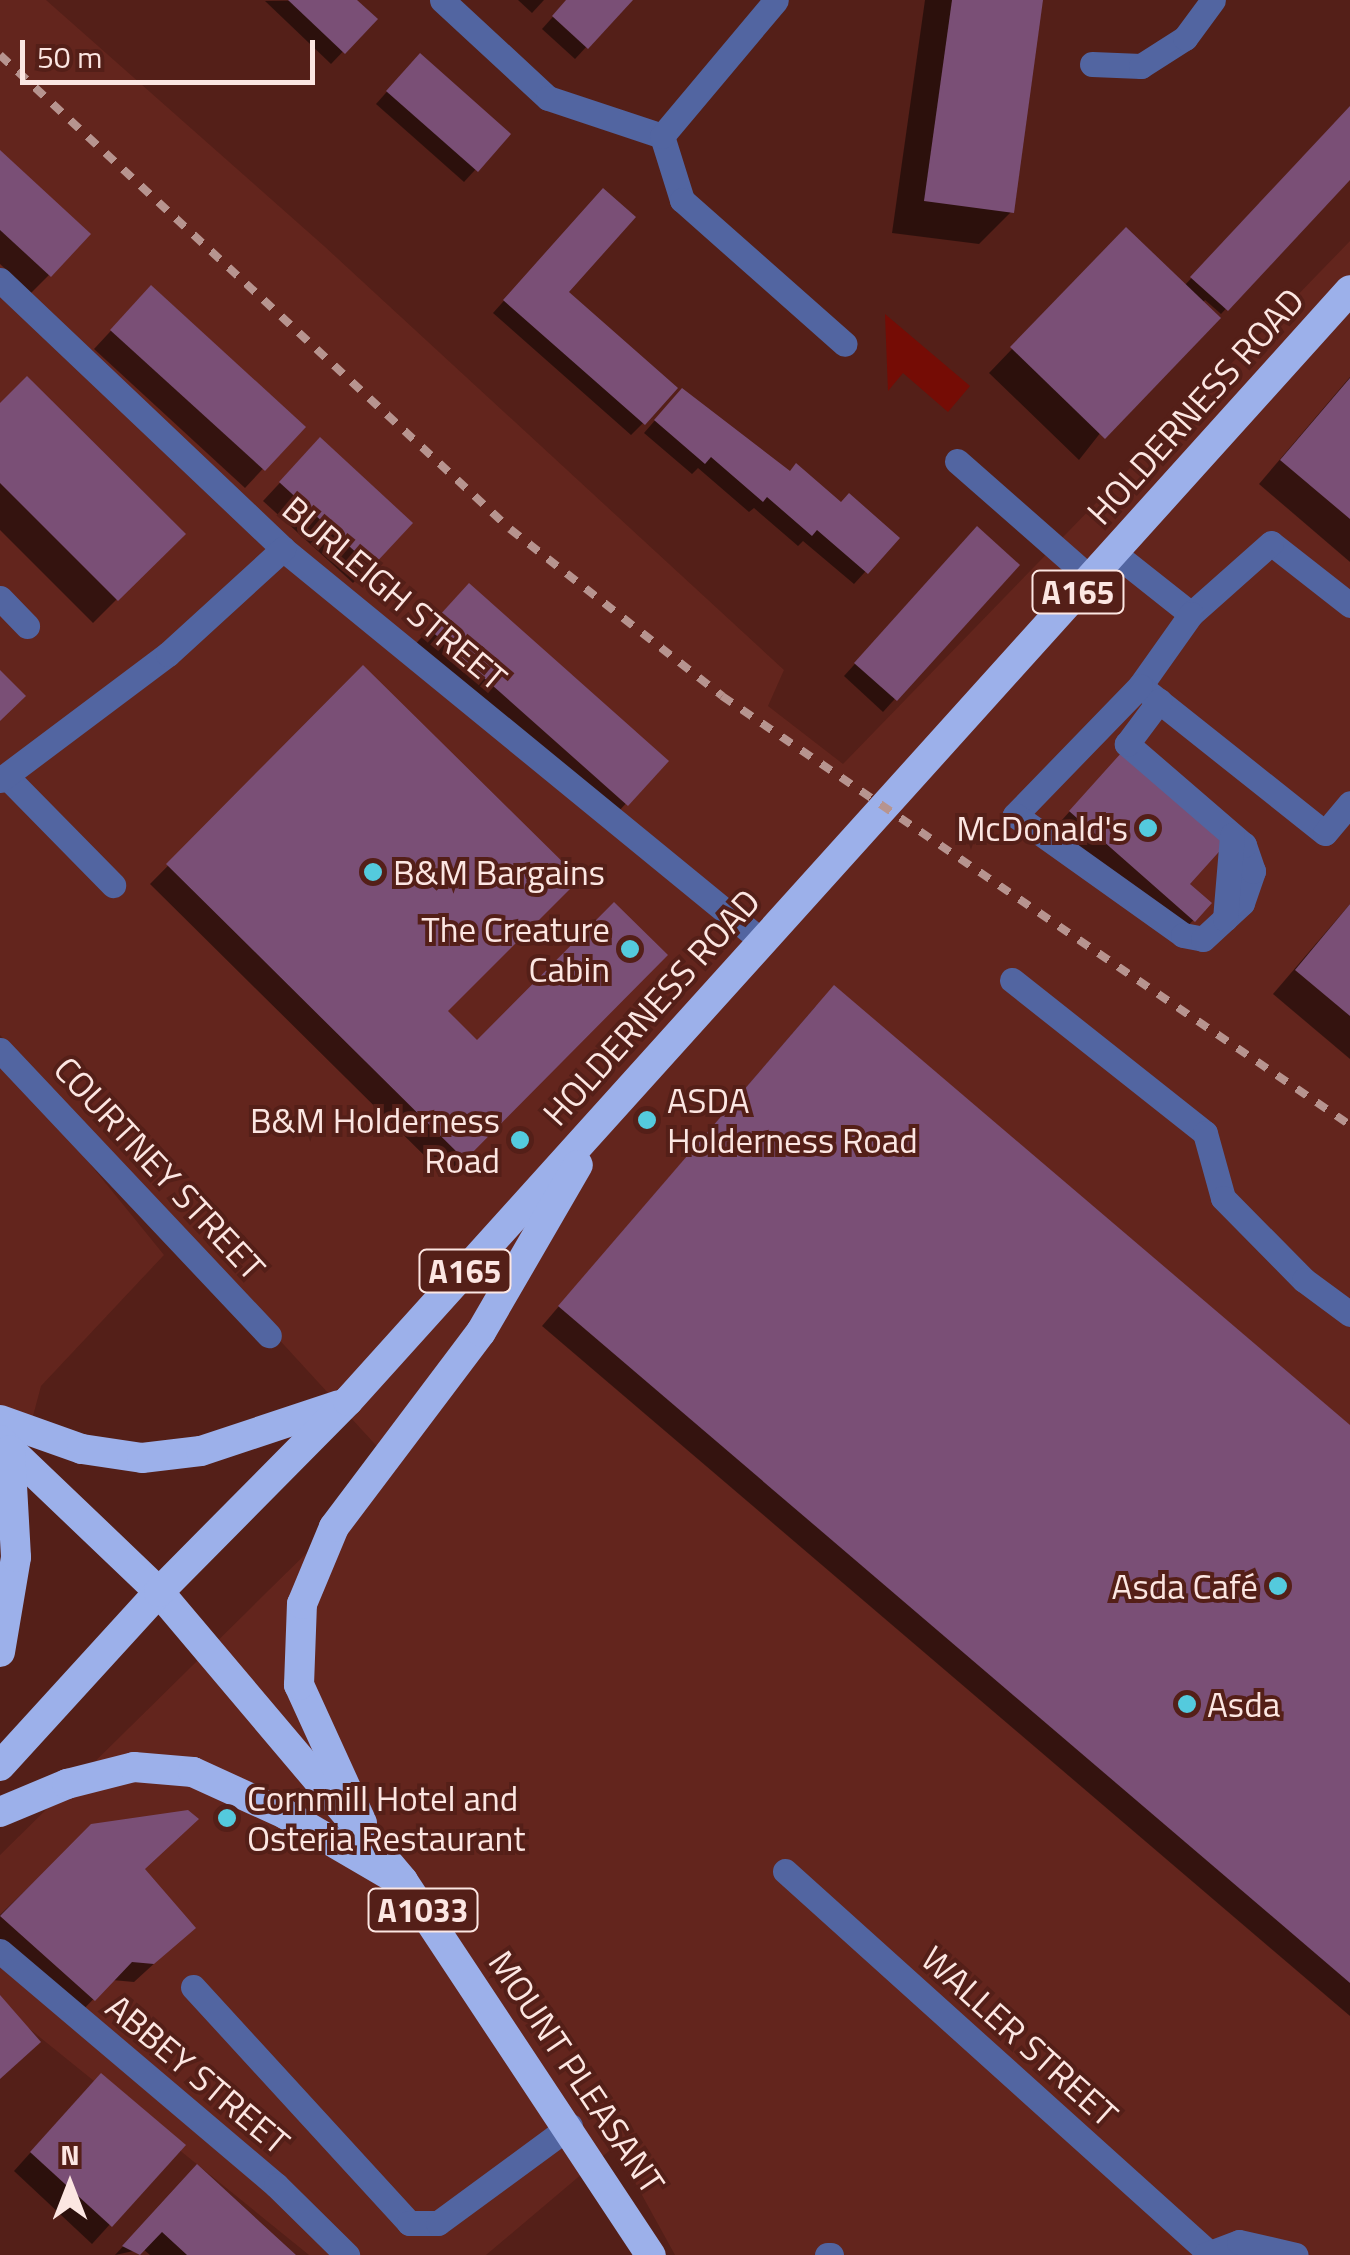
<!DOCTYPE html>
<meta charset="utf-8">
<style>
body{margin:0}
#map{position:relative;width:1350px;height:2255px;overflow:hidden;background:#541f18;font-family:"Titillium Web",sans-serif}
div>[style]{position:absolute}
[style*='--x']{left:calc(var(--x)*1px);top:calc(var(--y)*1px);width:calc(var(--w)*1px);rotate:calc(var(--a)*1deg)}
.built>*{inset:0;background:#63251d}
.green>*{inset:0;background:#750c05}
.shadow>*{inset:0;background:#0007}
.building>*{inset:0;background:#7a4f76}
.minor>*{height:25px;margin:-12.5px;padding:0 12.5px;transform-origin:12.5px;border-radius:12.5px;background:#5265a1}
.highway>*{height:30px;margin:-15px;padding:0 15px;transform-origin:15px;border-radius:15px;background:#9cb0ea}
.rail>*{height:8px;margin-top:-4px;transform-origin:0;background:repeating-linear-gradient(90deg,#b7948f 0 12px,transparent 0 24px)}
.dots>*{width:28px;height:28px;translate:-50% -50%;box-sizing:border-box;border:5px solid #541f18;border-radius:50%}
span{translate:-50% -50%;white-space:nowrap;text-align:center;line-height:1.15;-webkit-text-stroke:8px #541f18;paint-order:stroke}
.shield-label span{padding:2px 8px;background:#541f18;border:2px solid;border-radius:8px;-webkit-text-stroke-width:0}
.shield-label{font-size:32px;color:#fce6e2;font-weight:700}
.street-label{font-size:35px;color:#fce6e2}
.poi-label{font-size:35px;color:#fce6e2}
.right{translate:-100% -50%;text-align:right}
.left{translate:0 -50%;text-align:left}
.north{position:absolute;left:20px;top:2135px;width:100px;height:100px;-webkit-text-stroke:8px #541f18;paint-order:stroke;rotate:0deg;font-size:28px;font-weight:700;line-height:40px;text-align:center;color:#fce6e2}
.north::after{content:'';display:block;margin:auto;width:35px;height:45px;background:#fce6e2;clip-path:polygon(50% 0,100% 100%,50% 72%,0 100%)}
.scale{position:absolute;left:20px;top:40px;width:295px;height:45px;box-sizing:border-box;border:5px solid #fce6e2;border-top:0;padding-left:12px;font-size:30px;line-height:35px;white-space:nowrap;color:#fce6e2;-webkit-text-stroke:8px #541f18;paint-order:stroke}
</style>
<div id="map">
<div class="built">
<div style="clip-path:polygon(0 0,46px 0,324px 246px,784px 670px,768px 706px,843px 764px,1350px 241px,1350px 2255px,675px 2255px,615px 2146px,486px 2255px,309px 2255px,0 2005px,0 1855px,395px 1466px,0 1035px)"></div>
<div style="clip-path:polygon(0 1053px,164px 1255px,41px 1386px,0 1540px)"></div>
</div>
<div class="green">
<div style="clip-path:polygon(885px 314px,970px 386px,948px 412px,903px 373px,888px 391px)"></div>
</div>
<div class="shadow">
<div style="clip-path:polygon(354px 0,374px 19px,331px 64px,265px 1px)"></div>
<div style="clip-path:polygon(518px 0,544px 0,532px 13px)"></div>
<div style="clip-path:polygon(568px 0,630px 0,575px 59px,542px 29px)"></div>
<div style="clip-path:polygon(925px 0,1041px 0,1011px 212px,979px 244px,892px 233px)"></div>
<div style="clip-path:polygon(408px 68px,508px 134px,464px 182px,376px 104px)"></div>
<div style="clip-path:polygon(1350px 110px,1350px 176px,1221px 314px,1205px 300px,1079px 460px,989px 373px,1103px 254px,1184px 286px)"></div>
<div style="clip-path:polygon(0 154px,49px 275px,31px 293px,0 264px)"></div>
<div style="clip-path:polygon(591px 203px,565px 292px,643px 423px,631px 435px,493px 313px)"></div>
<div style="clip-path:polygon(133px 307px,302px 427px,245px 488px,94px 349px)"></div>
<div style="clip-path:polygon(1350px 377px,1350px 562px,1259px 484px)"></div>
<div style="clip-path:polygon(670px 403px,840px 505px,896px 538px,854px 584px,803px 541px,798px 546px,754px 508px,749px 512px,698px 468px,692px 474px,644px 433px)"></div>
<div style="clip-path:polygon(0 406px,182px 534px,93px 623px,0 530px)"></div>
<div style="clip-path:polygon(302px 459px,371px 565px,353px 583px,263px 501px)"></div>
<div style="clip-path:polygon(965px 542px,1016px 565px,883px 712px,844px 676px)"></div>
<div style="clip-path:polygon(451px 604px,665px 761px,608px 823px,412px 648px)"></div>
<div style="clip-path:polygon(363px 668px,444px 1011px,477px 1043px,664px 955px,445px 1176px,150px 884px)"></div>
<div style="clip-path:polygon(1104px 773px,1187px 885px,1209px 904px,1175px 939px,1053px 830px)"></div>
<div style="clip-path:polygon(1350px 904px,1350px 1059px,1273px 994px)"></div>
<div style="clip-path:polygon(816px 1006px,1350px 1428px,1350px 2016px,542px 1326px)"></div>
<div style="clip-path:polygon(92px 1826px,193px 1928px,134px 1982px,112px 1980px,76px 2017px,0 1950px,0 1915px)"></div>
<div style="clip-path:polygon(83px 2094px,182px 2145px,92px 2244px,14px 2171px)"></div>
<div style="clip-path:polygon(179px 2186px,293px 2255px,150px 2255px,143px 2249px,115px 2255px)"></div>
</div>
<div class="building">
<div style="clip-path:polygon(288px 0,357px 0,378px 19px,345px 54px)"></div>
<div style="clip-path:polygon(566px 0,633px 0,588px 49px,552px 16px)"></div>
<div style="clip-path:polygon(952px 0,1043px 0,1014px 213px,924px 201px)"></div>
<div style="clip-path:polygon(420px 53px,511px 134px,478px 172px,386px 91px)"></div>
<div style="clip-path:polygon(1350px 106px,1350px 180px,1228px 311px,1190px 277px)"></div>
<div style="clip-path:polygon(0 150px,91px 234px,51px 277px,0 230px)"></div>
<div style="clip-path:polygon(603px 188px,636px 217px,569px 292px,678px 388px,645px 425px,503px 300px)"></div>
<div style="clip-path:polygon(1126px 227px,1221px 318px,1105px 439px,1010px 347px)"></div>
<div style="clip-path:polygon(151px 285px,306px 427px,265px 471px,110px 330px)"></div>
<div style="clip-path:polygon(27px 376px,186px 534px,118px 601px,0 483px,0 403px)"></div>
<div style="clip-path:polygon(1350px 378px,1350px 519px,1280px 460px)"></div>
<div style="clip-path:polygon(682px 388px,790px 471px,796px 463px,841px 502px,849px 493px,900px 538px,868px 574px,817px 530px,812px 536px,767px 497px,763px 502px,711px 457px,705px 464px,654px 420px)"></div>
<div style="clip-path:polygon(320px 437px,413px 523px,372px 567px,279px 482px)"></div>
<div style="clip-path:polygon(977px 526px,1020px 565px,897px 701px,854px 663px)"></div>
<div style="clip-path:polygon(469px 583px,669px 761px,628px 806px,428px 628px)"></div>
<div style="clip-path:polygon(363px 665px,580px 879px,448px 1011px,477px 1040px,614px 902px,668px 955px,465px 1160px,166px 864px)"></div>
<div style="clip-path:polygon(0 670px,26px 696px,0 721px)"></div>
<div style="clip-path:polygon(1122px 752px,1226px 844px,1190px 884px,1212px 903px,1195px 922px,1069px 811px)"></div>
<div style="clip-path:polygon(1350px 904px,1350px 1016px,1295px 970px)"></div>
<div style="clip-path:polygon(834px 985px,1350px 1425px,1350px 1983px,558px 1306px)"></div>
<div style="clip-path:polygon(188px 1810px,199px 1819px,145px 1869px,196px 1928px,154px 1964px,132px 1962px,95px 2001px,0 1916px,91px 1824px)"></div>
<div style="clip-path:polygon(0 1995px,41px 2042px,0 2079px)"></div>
<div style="clip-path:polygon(101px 2073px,186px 2145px,112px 2227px,30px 2152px)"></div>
<div style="clip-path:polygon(197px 2164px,296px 2255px,187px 2255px,162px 2232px,140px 2255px,122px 2246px)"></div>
</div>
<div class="minor">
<div style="--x:442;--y:0;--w:144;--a:42.8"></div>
<div style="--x:548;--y:98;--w:120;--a:18.4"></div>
<div style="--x:662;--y:136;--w:67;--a:72.6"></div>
<div style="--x:682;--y:200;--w:217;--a:41.5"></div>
<div style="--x:1092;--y:64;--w:49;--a:2.3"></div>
<div style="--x:1141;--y:66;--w:52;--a:-32.5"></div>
<div style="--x:1185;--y:38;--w:47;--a:-53.6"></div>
<div style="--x:662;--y:136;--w:177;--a:-50"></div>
<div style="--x:0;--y:280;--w:390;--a:43.5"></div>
<div style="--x:283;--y:549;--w:619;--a:39.3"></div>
<div style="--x:957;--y:461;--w:177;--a:41.3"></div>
<div style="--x:1114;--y:553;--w:98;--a:38.4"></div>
<div style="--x:0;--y:598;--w:39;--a:46"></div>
<div style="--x:1350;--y:605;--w:100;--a:-141.9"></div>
<div style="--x:1271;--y:543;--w:107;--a:138.4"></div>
<div style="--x:1191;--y:614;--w:88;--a:125.3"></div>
<div style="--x:1140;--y:686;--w:236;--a:38.5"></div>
<div style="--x:1325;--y:833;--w:39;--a:-50"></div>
<div style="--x:1140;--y:686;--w:180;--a:134.1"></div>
<div style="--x:1015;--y:815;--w:206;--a:35.5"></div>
<div style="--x:1183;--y:935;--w:20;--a:11"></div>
<div style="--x:1203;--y:939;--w:53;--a:-42.7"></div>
<div style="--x:1242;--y:903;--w:34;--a:-71"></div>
<div style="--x:1253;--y:871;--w:28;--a:-109"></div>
<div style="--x:1244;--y:845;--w:155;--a:-139.2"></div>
<div style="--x:1127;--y:744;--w:54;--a:-53.3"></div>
<div style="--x:6;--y:776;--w:153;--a:45.5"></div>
<div style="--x:0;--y:780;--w:210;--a:-36.9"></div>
<div style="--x:168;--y:654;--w:156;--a:-42.4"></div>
<div style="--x:1225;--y:919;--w:84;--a:-85.2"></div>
<div style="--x:1012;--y:980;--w:246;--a:38.4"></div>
<div style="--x:1205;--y:1133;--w:67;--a:74.5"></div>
<div style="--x:1223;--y:1198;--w:115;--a:45.4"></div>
<div style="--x:1304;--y:1280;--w:57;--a:36.5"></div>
<div style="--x:0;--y:1050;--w:392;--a:46.7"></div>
<div style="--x:785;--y:1871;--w:569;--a:42.01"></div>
<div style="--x:0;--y:1951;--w:362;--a:40.3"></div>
<div style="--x:276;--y:2185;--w:100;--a:44.6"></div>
<div style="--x:193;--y:1987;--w:320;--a:47.5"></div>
<div style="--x:409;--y:2223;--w:29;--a:0"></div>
<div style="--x:438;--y:2223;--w:164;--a:-36.3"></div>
<div style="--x:827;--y:2255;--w:4;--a:0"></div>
<div style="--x:1205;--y:2255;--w:36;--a:-21"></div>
<div style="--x:1239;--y:2242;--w:58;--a:12.8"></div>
</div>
<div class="highway">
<div style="--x:0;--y:1420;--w:87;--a:19.5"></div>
<div style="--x:82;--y:1449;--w:61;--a:8.5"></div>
<div style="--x:142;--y:1458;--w:59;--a:-6.8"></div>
<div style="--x:201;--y:1451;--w:145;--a:-18.4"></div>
<div style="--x:0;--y:1440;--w:220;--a:43.7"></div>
<div style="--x:159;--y:1592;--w:378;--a:49.8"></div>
<div style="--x:403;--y:1881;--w:449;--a:56.5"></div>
<div style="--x:0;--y:1652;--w:96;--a:-80.4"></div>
<div style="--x:16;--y:1557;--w:107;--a:-93.2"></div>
<div style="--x:0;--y:1766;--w:236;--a:-47.6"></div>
<div style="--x:159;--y:1592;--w:269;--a:-45.3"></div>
<div style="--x:348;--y:1401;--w:1496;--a:-47.95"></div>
<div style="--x:0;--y:1812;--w:73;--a:-22.7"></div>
<div style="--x:67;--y:1784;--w:69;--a:-14.2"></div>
<div style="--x:134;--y:1767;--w:59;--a:4.8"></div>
<div style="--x:193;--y:1772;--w:101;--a:24.5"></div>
<div style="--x:285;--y:1814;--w:123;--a:30.3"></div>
<div style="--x:362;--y:1823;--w:152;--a:-114.5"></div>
<div style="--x:299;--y:1685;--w:81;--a:-87.9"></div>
<div style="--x:302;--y:1604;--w:83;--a:-67.4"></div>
<div style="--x:334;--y:1527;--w:244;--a:-53"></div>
<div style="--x:481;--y:1332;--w:193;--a:-59.9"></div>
</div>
<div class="rail">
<div style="--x:0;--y:55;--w:696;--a:42.9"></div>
<div style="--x:510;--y:529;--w:270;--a:38.2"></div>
<div style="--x:722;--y:696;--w:761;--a:34.34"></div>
</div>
<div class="dots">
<div style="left:1148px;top:828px;background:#54cadd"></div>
<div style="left:373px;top:872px;background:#54cadd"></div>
<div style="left:630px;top:949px;background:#54cadd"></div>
<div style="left:647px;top:1120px;background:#54cadd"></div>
<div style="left:520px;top:1140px;background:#54cadd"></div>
<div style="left:1278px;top:1586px;background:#54cadd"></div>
<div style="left:1187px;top:1704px;background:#54cadd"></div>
<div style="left:227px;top:1818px;background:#54cadd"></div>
</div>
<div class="shield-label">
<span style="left:1078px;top:592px">A165</span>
<span style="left:465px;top:1271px">A165</span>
<span style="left:423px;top:1910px">A1033</span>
</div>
<div class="street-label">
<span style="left:1195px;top:406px;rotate:-48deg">HOLDERNESS ROAD</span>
<span style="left:395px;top:593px;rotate:40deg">BURLEIGH STREET</span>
<span style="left:651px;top:1007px;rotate:-48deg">HOLDERNESS ROAD</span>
<span style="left:160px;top:1168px;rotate:47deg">COURTNEY STREET</span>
<span style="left:1020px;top:2036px;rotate:42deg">WALLER STREET</span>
<span style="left:577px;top:2072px;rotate:56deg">MOUNT PLEASANT</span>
<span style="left:198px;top:2074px;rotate:40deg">ABBEY STREET</span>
</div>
<div class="poi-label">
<span class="right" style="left:1128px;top:828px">McDonald's</span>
<span class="left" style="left:393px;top:872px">B&amp;M Bargains</span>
<span class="right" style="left:610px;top:949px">The Creature<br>Cabin</span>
<span class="left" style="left:667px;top:1120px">ASDA<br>Holderness Road</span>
<span class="right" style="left:500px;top:1140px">B&amp;M Holderness<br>Road</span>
<span class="right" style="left:1258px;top:1586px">Asda Café</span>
<span class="left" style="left:1207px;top:1704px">Asda</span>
<span class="left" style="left:247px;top:1818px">Cornmill Hotel and<br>Osteria Restaurant</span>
</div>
<div class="north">N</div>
<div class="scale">50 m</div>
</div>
